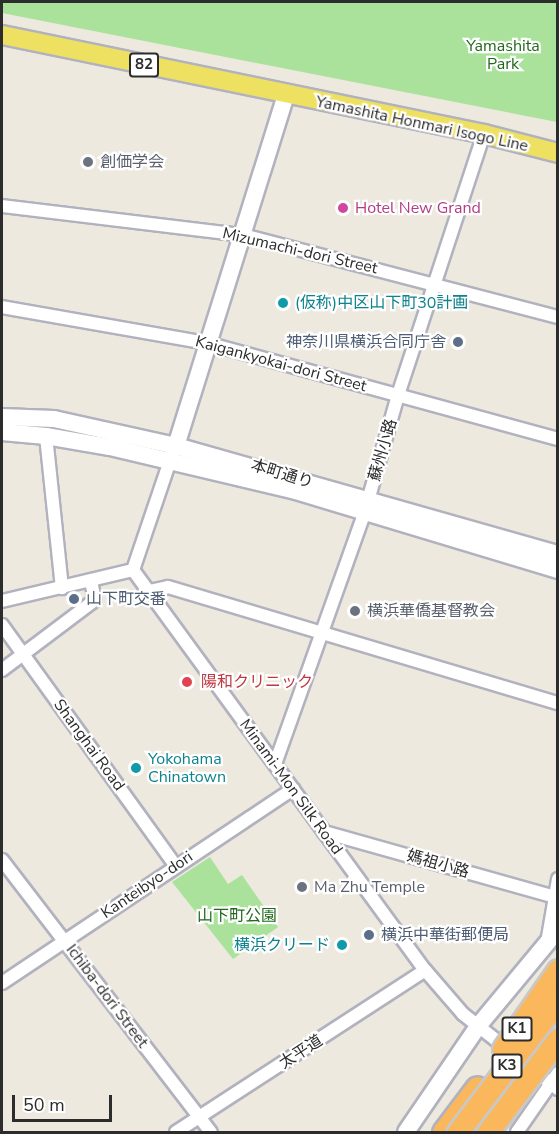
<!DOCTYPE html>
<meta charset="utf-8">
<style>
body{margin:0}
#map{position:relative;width:559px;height:1134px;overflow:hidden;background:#ede9de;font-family:"Nunito Sans","Noto Sans JP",sans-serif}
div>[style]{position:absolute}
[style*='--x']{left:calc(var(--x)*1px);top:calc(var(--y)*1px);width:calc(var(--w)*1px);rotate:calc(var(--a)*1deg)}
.green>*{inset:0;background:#aae29c}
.roads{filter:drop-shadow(2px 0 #b2b2bf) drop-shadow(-2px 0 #b2b2bf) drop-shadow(0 2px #b2b2bf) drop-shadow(0 -2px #b2b2bf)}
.street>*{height:12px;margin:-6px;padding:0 6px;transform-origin:6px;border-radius:6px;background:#fff}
.secondary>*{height:16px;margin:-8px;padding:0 8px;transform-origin:8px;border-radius:8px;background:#fff}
.primary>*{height:18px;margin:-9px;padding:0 9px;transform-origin:9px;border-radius:9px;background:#eee162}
.highway>*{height:21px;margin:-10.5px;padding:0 10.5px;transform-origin:10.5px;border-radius:10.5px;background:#fbb75b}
.bridges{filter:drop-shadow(2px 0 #c8c8c8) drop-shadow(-2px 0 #c8c8c8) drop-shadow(0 2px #c8c8c8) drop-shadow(0 -2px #c8c8c8)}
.highway-bridge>*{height:21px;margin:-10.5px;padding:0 10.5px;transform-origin:10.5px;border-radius:10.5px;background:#fbb75b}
.dots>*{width:16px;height:16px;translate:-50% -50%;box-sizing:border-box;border:3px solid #fff;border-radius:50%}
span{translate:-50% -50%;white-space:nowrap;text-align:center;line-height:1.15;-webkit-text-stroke:4.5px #fff;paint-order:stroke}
.shield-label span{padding:2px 4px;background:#fff;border:2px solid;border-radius:4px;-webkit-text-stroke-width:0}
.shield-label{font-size:15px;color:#2c2c2c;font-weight:700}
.park-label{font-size:16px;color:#21681c}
.street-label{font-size:16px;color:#2c2c2c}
.worship-label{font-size:16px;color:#5b616d}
.left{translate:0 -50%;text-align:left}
.hotel-label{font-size:16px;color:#b23c85}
.culture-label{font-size:16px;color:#0d838f}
.right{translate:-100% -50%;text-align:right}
.service-label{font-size:16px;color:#4e5e75}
.health-label{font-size:16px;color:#be3a42}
.frame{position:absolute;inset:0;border:3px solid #2c2c2c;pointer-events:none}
.scale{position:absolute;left:12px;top:1095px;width:100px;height:27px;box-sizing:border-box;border:3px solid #2c2c2c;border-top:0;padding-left:8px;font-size:18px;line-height:21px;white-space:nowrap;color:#2c2c2c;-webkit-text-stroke:4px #fff;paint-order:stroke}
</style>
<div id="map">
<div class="green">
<div style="clip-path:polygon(2px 2px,557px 2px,557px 122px,2px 13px)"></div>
<div style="clip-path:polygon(210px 857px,228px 884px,242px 875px,278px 927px,233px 959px,172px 882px)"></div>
</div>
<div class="roads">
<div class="street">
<div style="--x:2;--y:206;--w:243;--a:6.9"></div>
<div style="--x:243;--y:235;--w:325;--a:14.6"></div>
<div style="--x:2;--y:307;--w:208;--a:10"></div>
<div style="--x:207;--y:343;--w:364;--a:15.3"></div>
<div style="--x:46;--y:436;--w:153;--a:84"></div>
<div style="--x:133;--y:570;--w:495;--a:53.9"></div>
<div style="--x:425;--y:970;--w:58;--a:49.2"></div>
<div style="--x:463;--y:1014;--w:121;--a:38.3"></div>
<div style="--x:133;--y:570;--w:121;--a:-71.3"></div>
<div style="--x:149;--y:591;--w:19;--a:-12"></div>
<div style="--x:168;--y:587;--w:407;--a:16.6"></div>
<div style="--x:2;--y:601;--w:135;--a:-13.3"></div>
<div style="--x:2;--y:625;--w:297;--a:54.2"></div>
<div style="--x:2;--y:670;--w:116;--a:-37"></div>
<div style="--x:95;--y:600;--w:19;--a:-102"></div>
<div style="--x:275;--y:764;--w:269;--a:-70.4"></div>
<div style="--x:365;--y:511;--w:121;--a:-74.1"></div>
<div style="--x:398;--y:395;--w:275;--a:-71.8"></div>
<div style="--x:324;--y:832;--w:237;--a:15.7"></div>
<div style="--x:2;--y:860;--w:343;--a:52.5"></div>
<div style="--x:547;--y:943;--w:65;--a:-80.2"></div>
<div style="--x:2;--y:983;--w:350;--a:-33.7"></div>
<div style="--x:176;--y:1132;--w:297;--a:-33"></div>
<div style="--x:517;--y:1132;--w:72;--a:-55.2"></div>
</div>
<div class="secondary">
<div style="--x:2;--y:417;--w:52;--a:2.2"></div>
<div style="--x:54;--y:419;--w:125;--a:12.5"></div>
<div style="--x:176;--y:446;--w:397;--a:15.8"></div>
<div style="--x:2;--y:432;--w:44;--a:5.2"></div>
<div style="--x:46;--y:436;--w:65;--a:9.8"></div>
<div style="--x:110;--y:447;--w:191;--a:13.3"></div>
<div style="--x:296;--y:491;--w:274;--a:16.8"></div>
<div style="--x:176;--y:446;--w:368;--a:-72.6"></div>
<div style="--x:406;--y:1132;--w:130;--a:-55.7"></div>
<div style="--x:479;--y:1025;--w:124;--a:-50.3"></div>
</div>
<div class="primary">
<div style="--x:2;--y:35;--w:492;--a:11.6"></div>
<div style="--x:484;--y:134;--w:76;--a:14.4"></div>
</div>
<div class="highway">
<div style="--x:443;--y:1132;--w:56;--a:-52.9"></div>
</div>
</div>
<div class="bridges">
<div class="highway-bridge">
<div style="--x:503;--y:1049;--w:96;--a:-55.2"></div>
<div style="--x:458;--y:1132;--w:166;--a:-52.9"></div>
<div style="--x:488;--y:1132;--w:116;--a:-53"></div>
</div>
</div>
<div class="dots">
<div style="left:88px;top:162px;background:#6b7280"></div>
<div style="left:343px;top:208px;background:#d1479c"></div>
<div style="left:283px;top:303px;background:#0f9aa8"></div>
<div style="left:458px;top:342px;background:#5c6f8a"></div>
<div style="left:74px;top:599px;background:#5c6f8a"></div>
<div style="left:355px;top:611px;background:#6b7280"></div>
<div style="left:187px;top:682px;background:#e0444e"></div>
<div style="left:136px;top:768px;background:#0f9aa8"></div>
<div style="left:302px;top:887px;background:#6b7280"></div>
<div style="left:369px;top:935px;background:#5c6f8a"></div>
<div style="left:342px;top:945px;background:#0f9aa8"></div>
</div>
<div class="shield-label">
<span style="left:144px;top:65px">82</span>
<span style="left:517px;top:1029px">K1</span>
<span style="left:507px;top:1066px">K3</span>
</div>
<div class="park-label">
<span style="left:503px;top:55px">Yamashita<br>Park</span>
<span style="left:237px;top:916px">山下町公園</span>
</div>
<div class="street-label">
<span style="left:422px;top:124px;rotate:12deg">Yamashita Honmari Isogo Line</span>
<span style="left:300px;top:251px;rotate:13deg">Mizumachi-dori Street</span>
<span style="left:281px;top:364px;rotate:15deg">Kaigankyokai-dori Street</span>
<span style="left:383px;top:450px;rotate:-74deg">蘇州小路</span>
<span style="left:282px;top:474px;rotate:17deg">本町通り</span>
<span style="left:89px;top:745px;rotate:54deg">Shanghai Road</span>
<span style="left:291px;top:787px;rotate:54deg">Minami-Mon Silk Road</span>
<span style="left:438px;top:864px;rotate:16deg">媽祖小路</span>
<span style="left:147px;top:885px;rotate:-34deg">Kanteibyo-dori</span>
<span style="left:107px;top:996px;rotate:53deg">Ichiba-dori Street</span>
<span style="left:301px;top:1052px;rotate:-33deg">太平道</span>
</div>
<div class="worship-label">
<span class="left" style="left:100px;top:162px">創価学会</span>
<span class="left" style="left:367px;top:611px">横浜華僑基督教会</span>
<span class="left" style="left:314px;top:887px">Ma Zhu Temple</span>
</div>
<div class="hotel-label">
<span class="left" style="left:355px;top:208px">Hotel New Grand</span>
</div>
<div class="culture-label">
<span class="left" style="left:295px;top:303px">(仮称)中区山下町30計画</span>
<span class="left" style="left:148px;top:768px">Yokohama<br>Chinatown</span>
<span class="right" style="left:330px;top:945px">横浜クリード</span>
</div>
<div class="service-label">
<span class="right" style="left:446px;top:342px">神奈川県横浜合同庁舎</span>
<span class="left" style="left:86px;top:599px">山下町交番</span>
<span class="left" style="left:381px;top:935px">横浜中華街郵便局</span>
</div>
<div class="health-label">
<span class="left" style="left:201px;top:682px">陽和クリニック</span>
</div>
<div class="frame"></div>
<div class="scale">50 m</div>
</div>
